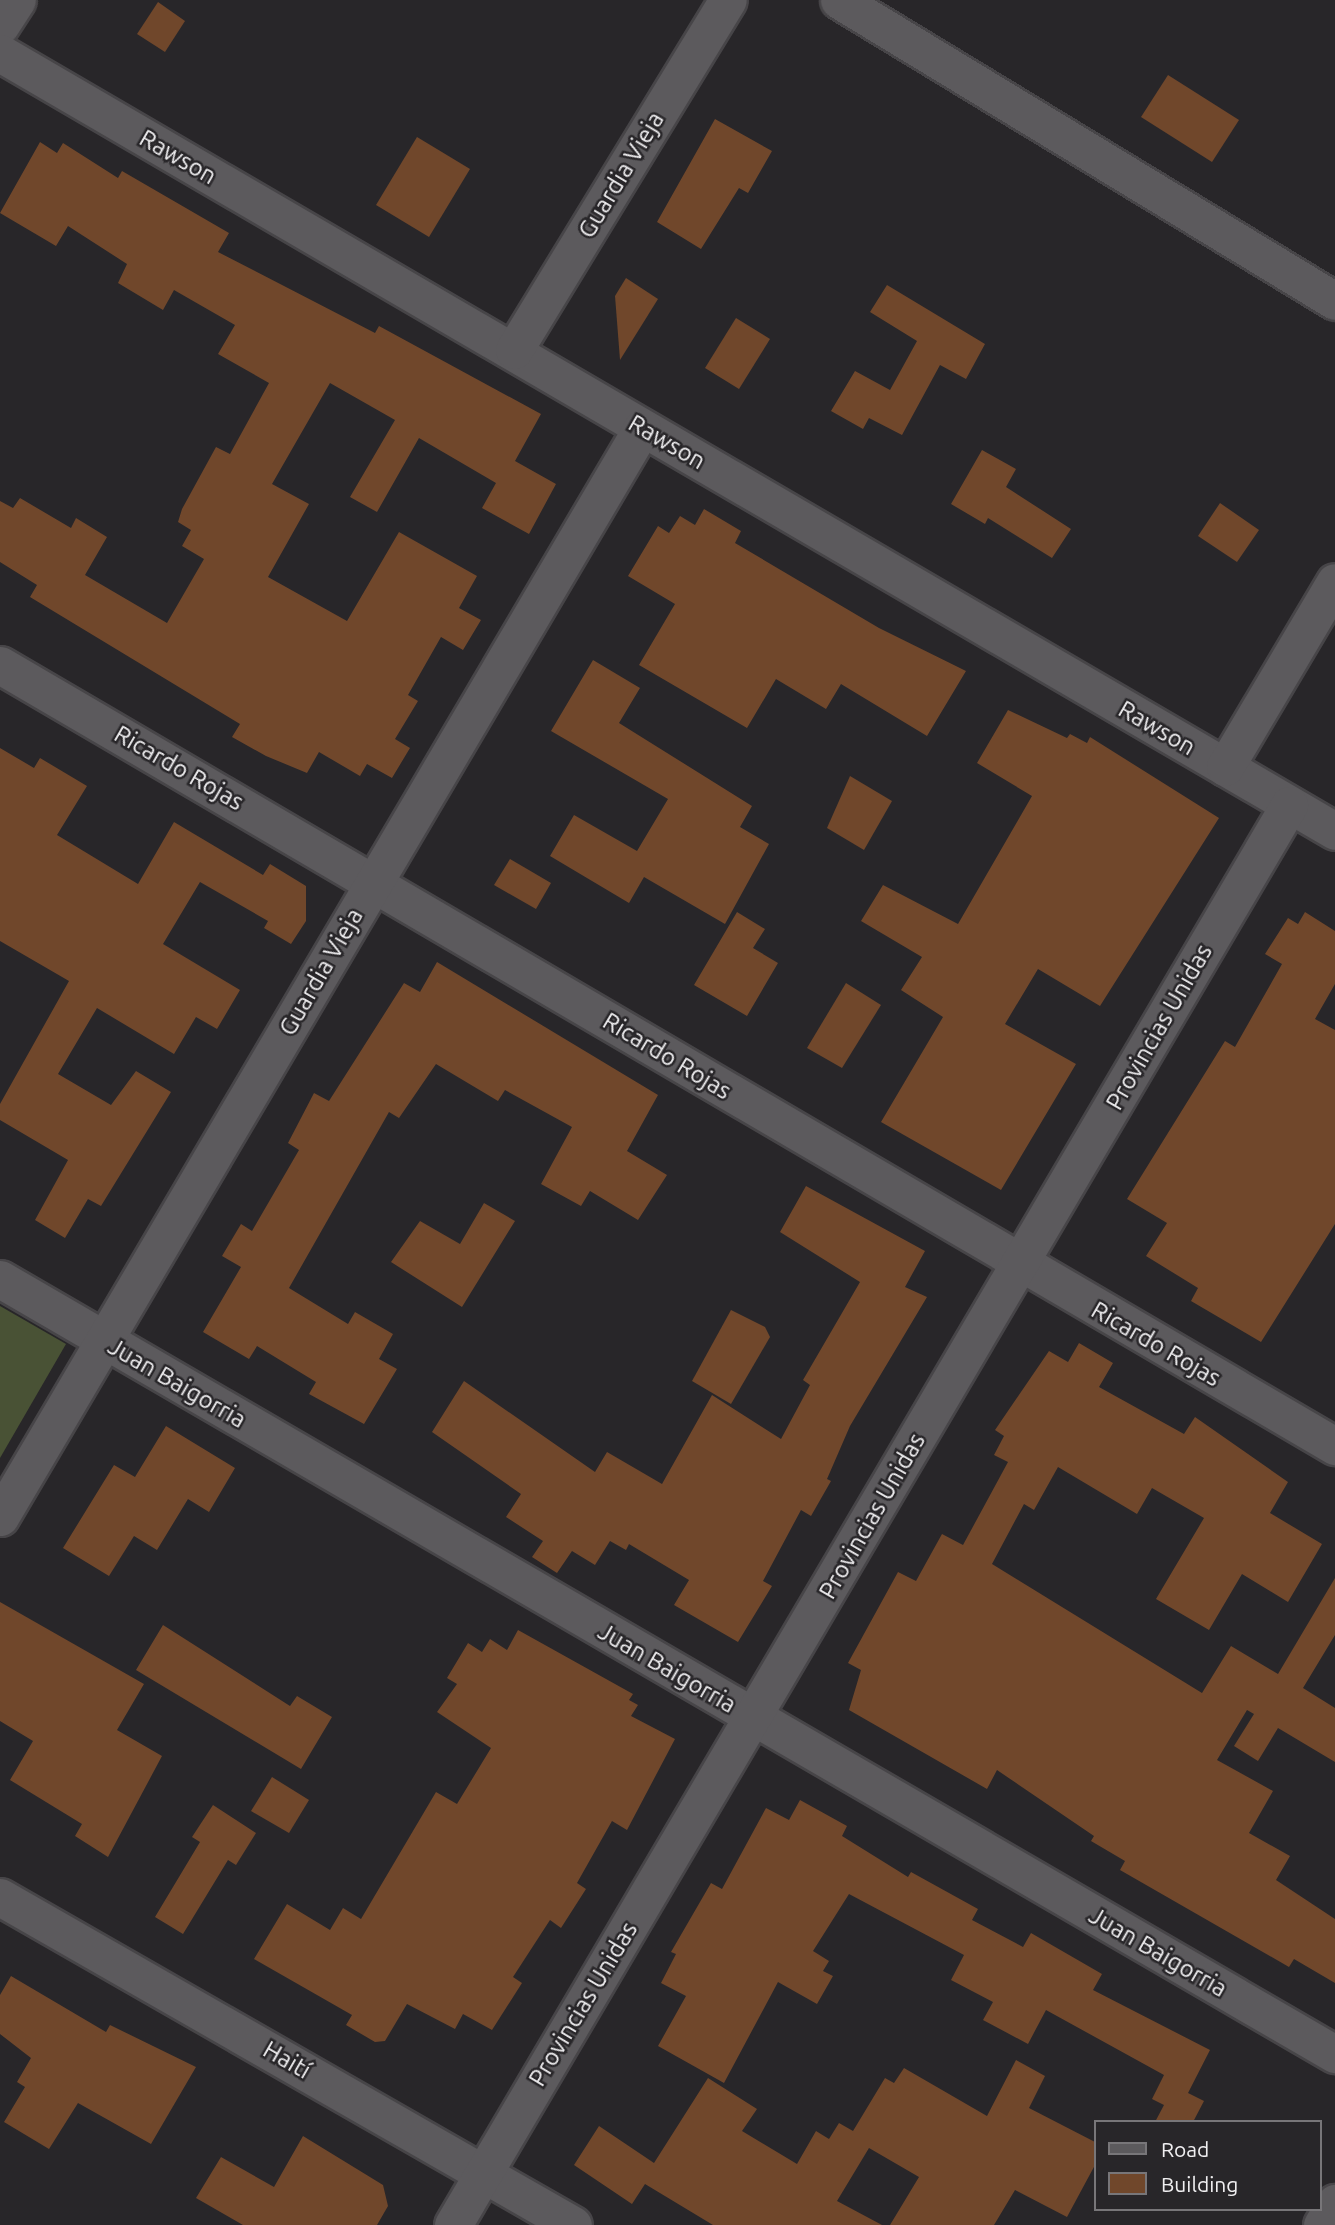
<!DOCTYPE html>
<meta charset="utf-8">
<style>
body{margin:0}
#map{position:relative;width:1335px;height:2225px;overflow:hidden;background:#282629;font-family:Ubuntu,sans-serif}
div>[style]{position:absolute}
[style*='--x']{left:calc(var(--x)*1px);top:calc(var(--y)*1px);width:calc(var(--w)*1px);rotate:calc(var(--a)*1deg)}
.green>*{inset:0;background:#495235}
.building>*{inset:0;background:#70472b}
.roads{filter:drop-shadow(2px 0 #474548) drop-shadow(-2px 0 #474548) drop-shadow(0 2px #474548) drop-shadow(0 -2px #474548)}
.minor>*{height:37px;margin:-18.5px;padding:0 18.5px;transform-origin:18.5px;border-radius:18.5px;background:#5c5a5d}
span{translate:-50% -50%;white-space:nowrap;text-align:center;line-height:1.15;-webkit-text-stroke:5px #282629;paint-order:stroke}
.street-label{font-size:24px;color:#f0eff1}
.legend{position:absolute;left:1094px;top:2120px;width:228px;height:91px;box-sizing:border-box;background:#282629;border:2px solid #787679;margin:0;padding:9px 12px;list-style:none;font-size:21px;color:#f0eff1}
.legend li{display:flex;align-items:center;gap:14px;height:35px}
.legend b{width:35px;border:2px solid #787679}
</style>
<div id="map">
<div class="green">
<div style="clip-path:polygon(0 1306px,66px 1344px,0 1458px)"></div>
</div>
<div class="building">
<div style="clip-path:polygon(158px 2px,185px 21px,165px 52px,137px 34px)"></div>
<div style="clip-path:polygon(1168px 75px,1239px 120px,1212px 162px,1141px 117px)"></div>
<div style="clip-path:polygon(715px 119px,772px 151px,748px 193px,739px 188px,701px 249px,657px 222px)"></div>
<div style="clip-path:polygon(417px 137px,470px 169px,429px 237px,376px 205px)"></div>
<div style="clip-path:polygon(40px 142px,57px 153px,63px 143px,118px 178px,122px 171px,229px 233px,218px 252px,375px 333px,379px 326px,541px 414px,515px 461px,556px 484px,529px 534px,482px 508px,496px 483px,419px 438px,377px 512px,350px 497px,395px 420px,330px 383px,272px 484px,309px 504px,268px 577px,347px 621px,399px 532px,477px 576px,459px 608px,481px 620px,463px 650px,441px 637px,408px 695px,418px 701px,395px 739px,410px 748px,392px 778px,367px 764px,360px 776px,319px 752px,307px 773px,266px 756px,232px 737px,240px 724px,30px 597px,37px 585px,0 562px,0 501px,13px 508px,20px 498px,71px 528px,76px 518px,107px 537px,85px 575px,167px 623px,204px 559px,182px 546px,191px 530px,178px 522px,182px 509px,216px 447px,230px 454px,269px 383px,218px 354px,235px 325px,174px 290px,163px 310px,118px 283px,127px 264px,68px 226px,56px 246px,0 213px)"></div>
<div style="clip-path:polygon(626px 278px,658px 299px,620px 360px,615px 296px)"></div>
<div style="clip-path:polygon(887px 285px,985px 344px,966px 379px,940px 365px,902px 435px,869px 418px,863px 429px,831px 411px,855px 371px,890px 390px,917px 341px,870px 312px)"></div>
<div style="clip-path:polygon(736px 318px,770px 339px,739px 389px,705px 368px)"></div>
<div style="clip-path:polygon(982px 450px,1016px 469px,1006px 487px,1071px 529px,1052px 558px,988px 518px,985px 524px,951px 504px)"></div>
<div style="clip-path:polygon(1220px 503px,1259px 530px,1237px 562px,1198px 536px)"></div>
<div style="clip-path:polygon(704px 509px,741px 531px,735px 543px,879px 628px,966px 671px,927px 736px,841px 684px,826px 709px,776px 679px,747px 728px,639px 665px,675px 604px,628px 576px,658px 526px,669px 533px,680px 516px,695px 525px)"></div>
<div style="clip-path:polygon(593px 660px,640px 688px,619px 723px,752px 806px,740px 827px,769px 844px,725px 924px,644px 877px,629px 903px,550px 856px,574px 815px,637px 851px,668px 799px,551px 731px)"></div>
<div style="clip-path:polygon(1008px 710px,1067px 738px,1070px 734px,1087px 743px,1090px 737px,1219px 818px,1100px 1006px,1038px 969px,1005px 1024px,1076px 1064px,1001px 1190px,881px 1122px,943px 1017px,901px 990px,922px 957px,861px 921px,883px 885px,958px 924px,1032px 796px,977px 763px)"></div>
<div style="clip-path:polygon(0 748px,34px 768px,40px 758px,87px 786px,57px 835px,138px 884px,174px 822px,263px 875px,270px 864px,306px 886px,306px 921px,291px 944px,264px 928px,268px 921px,200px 882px,163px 944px,240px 990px,217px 1029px,196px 1017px,174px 1054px,97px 1008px,58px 1074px,111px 1105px,136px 1071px,171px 1092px,101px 1206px,88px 1199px,65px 1238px,35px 1220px,68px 1160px,0 1120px,0 1104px,69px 981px,0 941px)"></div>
<div style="clip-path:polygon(850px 776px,892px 801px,864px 850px,827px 828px)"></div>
<div style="clip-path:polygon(510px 859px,551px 883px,536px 909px,494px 885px)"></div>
<div style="clip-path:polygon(737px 912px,765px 929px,753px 948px,778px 963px,747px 1016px,694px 985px)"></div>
<div style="clip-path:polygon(1305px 912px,1335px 931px,1335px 984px,1315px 1019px,1335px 1030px,1335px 1224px,1261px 1342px,1191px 1301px,1198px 1288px,1146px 1256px,1167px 1223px,1127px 1199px,1225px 1041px,1235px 1047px,1282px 964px,1265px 954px,1288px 918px,1298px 924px)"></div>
<div style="clip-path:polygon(437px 962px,658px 1095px,627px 1151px,667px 1175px,638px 1220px,590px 1191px,581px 1206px,541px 1184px,572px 1127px,505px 1090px,498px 1101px,436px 1064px,399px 1118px,389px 1112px,289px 1288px,348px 1324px,355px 1312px,393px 1334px,379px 1359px,397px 1369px,364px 1424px,309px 1394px,316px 1382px,257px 1346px,249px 1359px,203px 1332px,241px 1267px,222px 1256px,241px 1224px,252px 1231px,299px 1150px,288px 1143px,314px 1093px,329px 1101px,404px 983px,420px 992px)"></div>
<div style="clip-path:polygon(846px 983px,881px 1005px,842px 1068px,807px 1048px)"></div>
<div style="clip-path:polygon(806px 1186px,925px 1251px,905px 1287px,927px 1297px,850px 1426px,827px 1479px,831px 1481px,811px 1516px,801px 1510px,763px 1581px,772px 1586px,738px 1642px,674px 1605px,689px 1580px,629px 1544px,626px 1550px,610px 1541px,595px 1565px,572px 1551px,557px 1573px,532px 1557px,543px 1541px,506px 1517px,521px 1494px,432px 1432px,464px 1381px,595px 1472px,607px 1452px,662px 1484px,712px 1395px,781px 1439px,810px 1385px,803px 1380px,860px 1282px,780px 1232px)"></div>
<div style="clip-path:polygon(484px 1203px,515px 1221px,462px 1307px,391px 1262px,420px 1221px,460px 1244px)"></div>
<div style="clip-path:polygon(731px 1310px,765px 1327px,770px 1337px,731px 1404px,692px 1381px)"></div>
<div style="clip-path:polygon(1079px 1343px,1113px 1363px,1099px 1387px,1184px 1434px,1195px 1417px,1288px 1482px,1270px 1513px,1322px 1544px,1288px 1602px,1242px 1574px,1209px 1630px,1156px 1599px,1204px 1518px,1152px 1488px,1137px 1514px,1058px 1467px,1034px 1510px,1024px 1504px,992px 1564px,1202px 1693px,1231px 1646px,1278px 1674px,1335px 1578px,1335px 1635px,1303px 1688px,1335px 1708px,1335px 1762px,1278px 1728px,1258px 1761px,1234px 1746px,1254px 1714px,1247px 1710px,1217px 1760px,1273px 1791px,1249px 1833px,1290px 1856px,1276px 1880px,1335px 1919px,1335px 1983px,1294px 1959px,1289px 1967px,1120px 1870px,1125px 1861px,1091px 1841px,1094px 1836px,997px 1770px,987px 1789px,849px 1710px,861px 1670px,848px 1663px,898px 1572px,916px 1581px,942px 1534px,963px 1545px,1008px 1462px,994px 1455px,1004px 1436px,995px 1430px,1049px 1351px,1068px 1362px)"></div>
<div style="clip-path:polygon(166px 1426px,235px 1468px,209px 1512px,188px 1499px,157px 1550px,134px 1536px,109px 1576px,63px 1548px,114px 1465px,135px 1477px)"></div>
<div style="clip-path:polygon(0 1602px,144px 1684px,117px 1730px,162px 1756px,108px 1857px,75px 1836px,82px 1824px,10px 1780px,33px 1741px,0 1721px)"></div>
<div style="clip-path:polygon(163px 1625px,290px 1706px,297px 1696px,332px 1717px,301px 1769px,136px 1670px)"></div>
<div style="clip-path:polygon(518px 1630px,633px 1694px,629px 1700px,638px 1705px,631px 1716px,675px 1739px,627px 1830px,612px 1821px,577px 1883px,586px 1889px,561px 1928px,550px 1920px,513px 1977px,522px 1983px,492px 2030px,463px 2014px,455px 2029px,407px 2004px,385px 2041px,375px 2042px,346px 2025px,352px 2015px,254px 1959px,287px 1904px,330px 1930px,343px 1908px,361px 1919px,436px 1792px,457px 1804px,491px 1748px,437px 1712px,457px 1684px,447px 1678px,468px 1643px,482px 1652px,490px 1639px,507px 1650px)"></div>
<div style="clip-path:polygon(272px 1777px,309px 1800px,289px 1833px,251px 1811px)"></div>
<div style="clip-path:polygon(800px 1800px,847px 1826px,842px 1836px,908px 1877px,911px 1872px,978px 1909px,972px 1920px,1023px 1947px,1031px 1933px,1102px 1974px,1093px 1990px,1210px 2050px,1188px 2093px,1204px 2101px,1193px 2122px,1155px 2122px,1164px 2105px,1152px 2099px,1164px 2075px,1046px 2010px,1028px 2044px,983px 2020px,993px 2002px,951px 1980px,964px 1955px,849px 1894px,813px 1951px,829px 1961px,823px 1971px,833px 1976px,817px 2004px,778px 1982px,724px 2083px,658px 2046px,686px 1996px,661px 1983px,676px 1954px,671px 1952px,711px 1883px,722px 1889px,766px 1808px,789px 1820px)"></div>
<div style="clip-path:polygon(213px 1805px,256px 1833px,236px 1865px,228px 1860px,183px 1934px,155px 1917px,200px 1842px,192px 1837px)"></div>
<div style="clip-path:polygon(11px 1976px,106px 2032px,110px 2025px,196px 2067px,151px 2144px,78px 2103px,49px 2149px,4px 2122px,25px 2087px,17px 2082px,31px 2058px,0 2034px,0 1995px)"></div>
<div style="clip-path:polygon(1016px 2060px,1045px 2076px,1029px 2108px,1095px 2142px,1095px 2165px,1067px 2217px,1015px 2190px,994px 2225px,890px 2225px,919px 2177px,869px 2148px,837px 2201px,882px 2225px,713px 2225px,645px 2184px,632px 2204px,574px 2165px,599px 2126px,654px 2163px,708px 2078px,757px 2109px,742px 2131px,797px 2164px,816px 2131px,829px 2139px,839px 2123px,853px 2131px,885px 2078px,894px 2083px,904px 2068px,987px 2116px)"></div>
<div style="clip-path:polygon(303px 2136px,383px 2185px,388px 2206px,377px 2225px,243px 2225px,196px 2198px,221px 2157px,274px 2187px)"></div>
</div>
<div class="roads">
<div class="minor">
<div style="--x:839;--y:0;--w:580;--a:31.25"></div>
<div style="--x:0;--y:26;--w:31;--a:-57"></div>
<div style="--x:0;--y:53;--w:1545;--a:30.23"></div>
<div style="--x:514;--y:350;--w:410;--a:-58.6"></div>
<div style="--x:0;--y:665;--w:1547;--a:30.33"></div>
<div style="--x:1225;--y:767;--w:215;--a:-59.3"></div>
<div style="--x:0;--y:1279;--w:1544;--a:30.14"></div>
<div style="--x:0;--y:1517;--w:1264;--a:-59.48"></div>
<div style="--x:0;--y:1897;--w:660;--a:29.79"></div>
<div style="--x:453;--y:2225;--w:1648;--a:-59.51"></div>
<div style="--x:1322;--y:2225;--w:26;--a:-59"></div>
</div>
</div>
<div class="street-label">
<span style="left:178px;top:157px;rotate:30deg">Rawson</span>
<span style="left:621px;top:175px;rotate:-59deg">Guardia Vieja</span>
<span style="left:667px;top:442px;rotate:30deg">Rawson</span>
<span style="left:1157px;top:728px;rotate:30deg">Rawson</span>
<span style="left:179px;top:768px;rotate:30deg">Ricardo Rojas</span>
<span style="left:321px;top:972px;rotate:-60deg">Guardia Vieja</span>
<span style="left:1159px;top:1027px;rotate:-60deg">Provincias Unidas</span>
<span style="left:667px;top:1056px;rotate:31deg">Ricardo Rojas</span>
<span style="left:1156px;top:1344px;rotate:30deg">Ricardo Rojas</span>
<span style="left:177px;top:1383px;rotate:30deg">Juan Baigorria</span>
<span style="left:872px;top:1516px;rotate:-60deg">Provincias Unidas</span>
<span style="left:667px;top:1668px;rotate:30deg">Juan Baigorria</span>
<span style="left:1158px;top:1952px;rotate:30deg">Juan Baigorria</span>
<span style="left:583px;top:2004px;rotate:-59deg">Provincias Unidas</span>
<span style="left:287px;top:2060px;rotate:30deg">Haití</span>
</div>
<ul class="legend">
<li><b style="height:9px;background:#5c5a5d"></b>Road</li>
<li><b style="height:19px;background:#70472b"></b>Building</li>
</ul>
</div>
